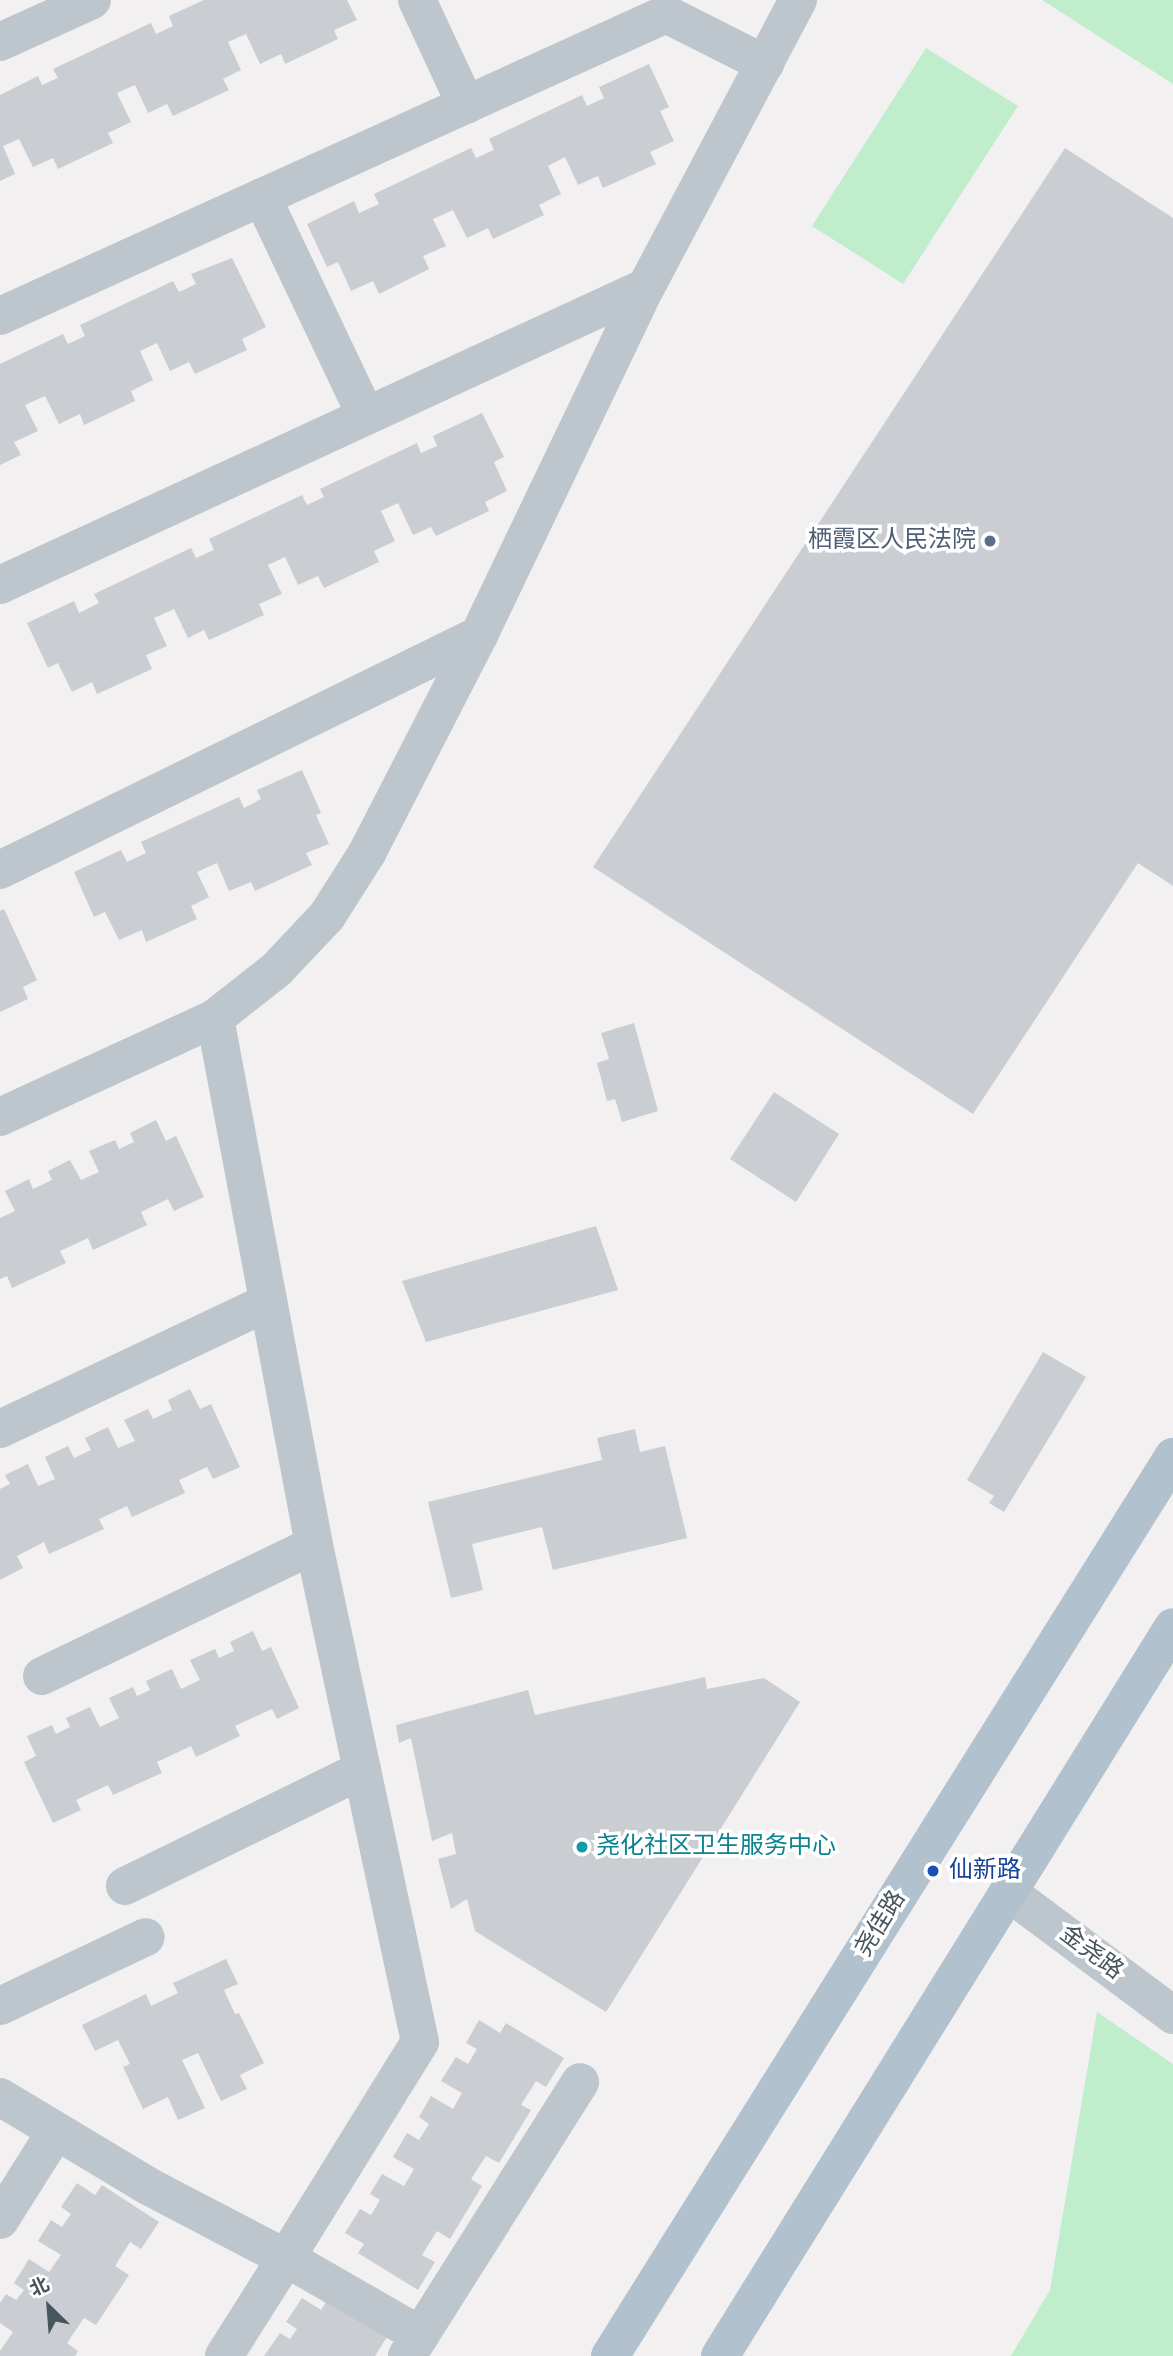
<!DOCTYPE html>
<meta charset="utf-8">
<style>
body{margin:0}
#map{position:relative;width:1173px;height:2356px;overflow:hidden;background:#f2f0f0;font-family:"Alegreya Sans","Noto Sans SC",sans-serif}
div>[style]{position:absolute}
[style*='--x']{left:calc(var(--x)*1px);top:calc(var(--y)*1px);width:calc(var(--w)*1px);rotate:calc(var(--a)*1deg)}
.green>*{inset:0;background:#c0eecd}
.building>*{inset:0;background:#caced2}
.minor>*{height:38px;margin:-19px;padding:0 19px;transform-origin:19px;border-radius:19px;background:#bcc6cc}
.major>*{height:38px;margin:-19px;padding:0 19px;transform-origin:19px;border-radius:19px;background:#b1c2ce}
.dots>*{width:19px;height:19px;translate:-50% -50%;box-sizing:border-box;border:4px solid #fff;border-radius:50%}
span{translate:-50% -50%;white-space:nowrap;text-align:center;line-height:1.15;-webkit-text-stroke:7px #fff;paint-order:stroke}
.service-label{font-size:24px;color:#4e5e75}
.right{translate:-100% -50%;text-align:right}
.culture-label{font-size:24px;color:#0d838f}
.left{translate:0 -50%;text-align:left}
.transit-label{font-size:24px;color:#164399}
.street-label{font-size:24px;color:#48555d}
.north{position:absolute;left:14px;top:2272px;width:70px;height:70px;-webkit-text-stroke:5px #fff;paint-order:stroke;rotate:335deg;font-size:19px;font-weight:700;line-height:28px;text-align:center;color:#48555d}
.north::after{content:'';display:block;margin:auto;width:24px;height:32px;background:#48555d;clip-path:polygon(50% 0,100% 100%,50% 72%,0 100%)}
</style>
<div id="map">
<div class="green">
<div style="clip-path:polygon(1042px 0,1173px 0,1173px 84px)"></div>
<div style="clip-path:polygon(926px 48px,1018px 106px,903px 284px,812px 226px)"></div>
<div style="clip-path:polygon(1097px 2012px,1173px 2064px,1173px 2356px,1011px 2356px,1050px 2290px)"></div>
</div>
<div class="building">
<div style="clip-path:polygon(204px 0,347px 0,357px 20px,334px 30px,338px 39px,285px 64px,281px 54px,260px 64px,246px 34px,228px 42px,241px 70px,223px 79px,229px 90px,173px 116px,167px 104px,148px 113px,135px 85px,117px 93px,131px 122px,108px 133px,113px 143px,58px 169px,53px 158px,33px 167px,19px 139px,3px 146px,15px 174px,0 181px,0 95px,38px 76px,42px 85px,58px 78px,53px 69px,151px 23px,156px 34px,173px 26px,169px 16px)"></div>
<div style="clip-path:polygon(649px 64px,669px 107px,660px 111px,674px 141px,650px 152px,656px 164px,603px 188px,598px 176px,578px 185px,565px 157px,548px 166px,561px 194px,539px 205px,544px 215px,493px 239px,488px 228px,467px 238px,453px 210px,433px 219px,446px 246px,423px 256px,429px 269px,379px 294px,373px 281px,351px 291px,338px 262px,327px 267px,307px 224px,354px 201px,359px 213px,379px 204px,374px 194px,471px 148px,476px 158px,494px 150px,489px 139px,582px 95px,587px 106px,604px 98px,599px 87px)"></div>
<div style="clip-path:polygon(1065px 148px,1173px 218px,1173px 886px,1138px 863px,973px 1114px,593px 867px)"></div>
<div style="clip-path:polygon(232px 258px,266px 327px,242px 339px,247px 350px,195px 374px,189px 362px,170px 371px,157px 343px,140px 351px,153px 380px,131px 391px,135px 401px,84px 425px,80px 414px,59px 424px,45px 396px,25px 405px,38px 431px,14px 442px,21px 455px,0 465px,0 364px,63px 334px,68px 344px,85px 336px,80px 325px,173px 281px,179px 292px,196px 284px,191px 274px)"></div>
<div style="clip-path:polygon(482px 413px,504px 457px,494px 462px,507px 491px,485px 502px,489px 511px,436px 536px,431px 527px,413px 535px,398px 503px,381px 511px,395px 541px,374px 551px,379px 562px,324px 588px,318px 576px,298px 585px,285px 557px,268px 565px,282px 594px,259px 604px,264px 615px,209px 640px,204px 630px,188px 638px,174px 609px,154px 618px,167px 646px,146px 655px,152px 669px,97px 694px,92px 682px,72px 692px,58px 663px,48px 668px,27px 623px,74px 601px,79px 613px,99px 603px,94px 594px,191px 548px,196px 558px,214px 550px,209px 539px,302px 495px,307px 505px,324px 497px,320px 489px,417px 443px,421px 453px,437px 446px,433px 436px)"></div>
<div style="clip-path:polygon(302px 770px,321px 813px,316px 815px,329px 844px,306px 853px,312px 865px,255px 891px,251px 882px,229px 891px,217px 863px,197px 872px,209px 897px,191px 906px,197px 919px,146px 942px,142px 930px,119px 940px,105px 912px,94px 917px,74px 872px,121px 850px,127px 862px,146px 853px,141px 842px,239px 797px,244px 808px,261px 799px,257px 790px)"></div>
<div style="clip-path:polygon(4px 909px,37px 980px,23px 987px,28px 999px,0 1012px,0 911px)"></div>
<div style="clip-path:polygon(634px 1023px,658px 1111px,622px 1122px,615px 1099px,607px 1101px,597px 1063px,609px 1059px,601px 1033px)"></div>
<div style="clip-path:polygon(774px 1092px,839px 1134px,796px 1202px,730px 1159px)"></div>
<div style="clip-path:polygon(156px 1120px,166px 1141px,176px 1136px,204px 1197px,174px 1211px,168px 1199px,141px 1212px,147px 1225px,93px 1250px,88px 1238px,60px 1251px,66px 1263px,12px 1288px,7px 1276px,0 1279px,0 1218px,15px 1211px,5px 1191px,29px 1179px,33px 1189px,52px 1180px,48px 1171px,70px 1160px,81px 1180px,99px 1172px,89px 1151px,115px 1140px,119px 1149px,134px 1142px,130px 1133px)"></div>
<div style="clip-path:polygon(596px 1226px,618px 1290px,426px 1342px,402px 1281px)"></div>
<div style="clip-path:polygon(1043px 1352px,1086px 1377px,1004px 1512px,989px 1503px,994px 1496px,967px 1480px)"></div>
<div style="clip-path:polygon(190px 1389px,200px 1409px,211px 1404px,240px 1467px,213px 1479px,207px 1467px,179px 1480px,185px 1493px,132px 1517px,127px 1506px,99px 1519px,104px 1529px,49px 1554px,44px 1542px,17px 1556px,23px 1568px,0 1580px,0 1489px,10px 1484px,5px 1475px,28px 1464px,38px 1486px,55px 1479px,45px 1457px,68px 1446px,74px 1458px,91px 1450px,85px 1438px,108px 1427px,118px 1448px,135px 1441px,124px 1420px,148px 1409px,153px 1419px,172px 1410px,168px 1400px)"></div>
<div style="clip-path:polygon(635px 1429px,640px 1452px,665px 1446px,687px 1538px,553px 1570px,542px 1527px,472px 1544px,483px 1590px,451px 1598px,428px 1502px,602px 1460px,597px 1438px)"></div>
<div style="clip-path:polygon(253px 1631px,262px 1651px,271px 1647px,299px 1708px,277px 1719px,272px 1709px,235px 1726px,240px 1736px,196px 1757px,191px 1746px,157px 1762px,162px 1773px,113px 1795px,108px 1785px,76px 1800px,81px 1810px,53px 1823px,24px 1762px,36px 1756px,27px 1736px,52px 1725px,56px 1734px,70px 1727px,66px 1718px,90px 1707px,100px 1727px,119px 1718px,109px 1698px,133px 1687px,137px 1696px,150px 1690px,146px 1681px,172px 1669px,181px 1689px,200px 1680px,190px 1660px,215px 1649px,219px 1658px,234px 1651px,230px 1642px)"></div>
<div style="clip-path:polygon(705px 1677px,707px 1689px,764px 1678px,800px 1702px,606px 2012px,475px 1931px,467px 1899px,451px 1909px,438px 1859px,456px 1854px,452px 1833px,432px 1841px,411px 1738px,399px 1743px,396px 1725px,528px 1690px,535px 1715px)"></div>
<div style="clip-path:polygon(226px 1959px,238px 1984px,224px 1990px,235px 2014px,239px 2013px,264px 2063px,240px 2075px,247px 2089px,221px 2101px,198px 2053px,182px 2060px,205px 2108px,178px 2120px,168px 2097px,143px 2109px,123px 2067px,130px 2064px,118px 2040px,95px 2051px,82px 2025px,146px 1994px,151px 2006px,178px 1993px,173px 1983px)"></div>
<div style="clip-path:polygon(479px 2020px,500px 2033px,506px 2023px,564px 2058px,546px 2087px,536px 2081px,521px 2105px,531px 2110px,499px 2163px,486px 2156px,471px 2179px,482px 2186px,450px 2239px,437px 2231px,422px 2255px,435px 2262px,418px 2290px,358px 2253px,364px 2244px,345px 2233px,360px 2209px,371px 2215px,380px 2200px,370px 2194px,382px 2174px,404px 2186px,414px 2169px,393px 2157px,407px 2133px,419px 2140px,429px 2124px,419px 2117px,431px 2096px,453px 2109px,462px 2093px,441px 2081px,456px 2057px,468px 2064px,477px 2049px,466px 2043px)"></div>
<div style="clip-path:polygon(77px 2183px,95px 2195px,102px 2185px,159px 2222px,141px 2249px,130px 2242px,115px 2266px,129px 2275px,96px 2325px,84px 2318px,67px 2343px,78px 2351px,75px 2356px,0 2356px,0 2351px,13px 2332px,0 2323px,0 2303px,6px 2294px,16px 2300px,24px 2290px,14px 2283px,29px 2259px,49px 2272px,61px 2255px,38px 2241px,51px 2220px,62px 2227px,71px 2214px,61px 2207px)"></div>
<div style="clip-path:polygon(302px 2298px,321px 2310px,328px 2299px,387px 2337px,375px 2356px,264px 2356px,280px 2333px,290px 2339px,297px 2329px,286px 2322px)"></div>
</div>
<div class="minor">
<div style="--x:417;--y:0;--w:116;--a:65"></div>
<div style="--x:0;--y:42;--w:101;--a:-24.5"></div>
<div style="--x:262;--y:197;--w:242;--a:64.6"></div>
<div style="--x:0;--y:316;--w:731;--a:-24.39"></div>
<div style="--x:666;--y:14;--w:111;--a:26.8"></div>
<div style="--x:0;--y:585;--w:711;--a:-24.76"></div>
<div style="--x:0;--y:870;--w:534;--a:-26.13"></div>
<div style="--x:0;--y:1117;--w:237;--a:-24.7"></div>
<div style="--x:215;--y:1018;--w:79;--a:-38.3"></div>
<div style="--x:277;--y:969;--w:73;--a:-46.7"></div>
<div style="--x:327;--y:916;--w:75;--a:-57.6"></div>
<div style="--x:367;--y:853;--w:245;--a:-62.8"></div>
<div style="--x:479;--y:635;--w:386;--a:-64.4"></div>
<div style="--x:646;--y:287;--w:325;--a:-62.1"></div>
<div style="--x:0;--y:1429;--w:295;--a:-25.3"></div>
<div style="--x:42;--y:1676;--w:302;--a:-25.7"></div>
<div style="--x:125;--y:1886;--w:264;--a:-26.1"></div>
<div style="--x:1008;--y:1892;--w:206;--a:36.7"></div>
<div style="--x:0;--y:2006;--w:161;--a:-25.3"></div>
<div style="--x:0;--y:2097;--w:173;--a:31"></div>
<div style="--x:148;--y:2186;--w:156;--a:27.6"></div>
<div style="--x:286;--y:2258;--w:254;--a:-58.2"></div>
<div style="--x:420;--y:2042;--w:508;--a:-102.04"></div>
<div style="--x:314;--y:1545;--w:536;--a:-100.64"></div>
<div style="--x:0;--y:2220;--w:105;--a:-57.8"></div>
<div style="--x:224;--y:2356;--w:116;--a:-57.7"></div>
<div style="--x:286;--y:2258;--w:155;--a:29.9"></div>
<div style="--x:407;--y:2356;--w:324;--a:-57.7"></div>
</div>
<div class="major">
<div style="--x:610;--y:2356;--w:1061;--a:-57.94"></div>
<div style="--x:720;--y:2356;--w:858;--a:-58.14"></div>
</div>
<div class="dots">
<div style="left:990px;top:541px;background:#5c6f8a"></div>
<div style="left:582px;top:1847px;background:#0f9aa8"></div>
<div style="left:933px;top:1871px;background:#1a4fb4"></div>
</div>
<div class="service-label">
<span class="right" style="left:976px;top:541px">栖霞区人民法院</span>
</div>
<div class="culture-label">
<span class="left" style="left:596px;top:1847px">尧化社区卫生服务中心</span>
</div>
<div class="transit-label">
<span class="left" style="left:949px;top:1871px">仙新路</span>
</div>
<div class="street-label">
<span style="left:881px;top:1924px;rotate:-58deg">尧佳路</span>
<span style="left:1091px;top:1953px;rotate:37deg">金尧路</span>
</div>
<div class="north">北</div>
</div>
